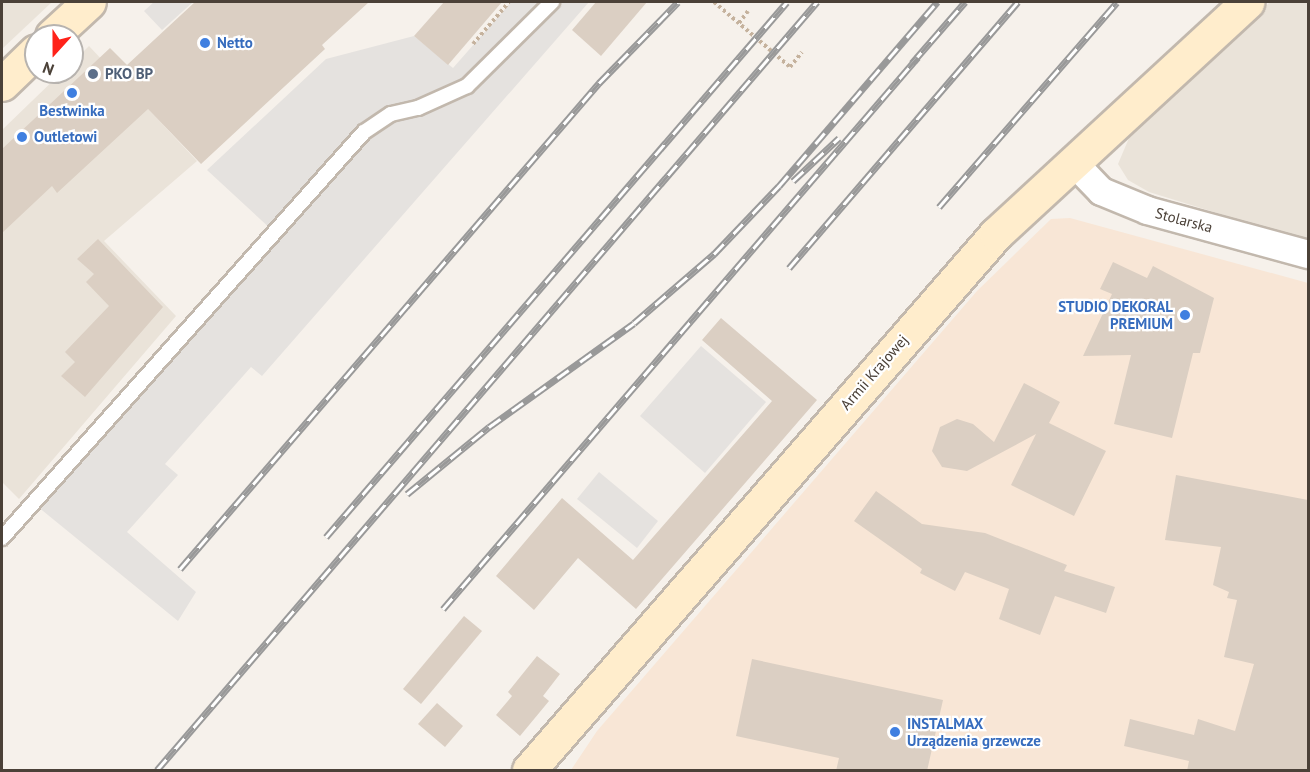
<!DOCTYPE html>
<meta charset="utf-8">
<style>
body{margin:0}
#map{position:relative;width:1310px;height:772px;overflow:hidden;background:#f6f1eb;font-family:"PT Sans",sans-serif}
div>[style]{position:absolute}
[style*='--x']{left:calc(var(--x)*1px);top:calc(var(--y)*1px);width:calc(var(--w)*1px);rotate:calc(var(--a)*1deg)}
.residential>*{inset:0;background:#eae3d9}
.commercial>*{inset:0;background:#f8e6d6}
.parking>*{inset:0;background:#e5e2df}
.building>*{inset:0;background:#dbcfc3}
.path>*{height:4px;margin-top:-2px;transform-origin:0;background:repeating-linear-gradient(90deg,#c5b29d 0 3px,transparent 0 6px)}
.roads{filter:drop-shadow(2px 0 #c2b8ad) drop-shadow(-2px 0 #c2b8ad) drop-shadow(0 2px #c2b8ad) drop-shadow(0 -2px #c2b8ad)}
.lane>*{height:14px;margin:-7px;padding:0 7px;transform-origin:7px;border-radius:7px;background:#fff}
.street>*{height:27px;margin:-13.5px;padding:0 13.5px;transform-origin:13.5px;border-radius:13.5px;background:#fff}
.secondary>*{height:33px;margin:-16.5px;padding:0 16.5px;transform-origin:16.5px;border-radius:16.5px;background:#ffedcc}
.rail>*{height:7px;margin-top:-3.5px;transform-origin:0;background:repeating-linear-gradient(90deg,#fff 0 14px,#999 0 28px);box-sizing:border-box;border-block:2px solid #999}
.dots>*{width:16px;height:16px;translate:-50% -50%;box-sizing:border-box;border:3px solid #fff;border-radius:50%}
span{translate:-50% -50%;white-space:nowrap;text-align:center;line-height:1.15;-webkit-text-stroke:4.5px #fff;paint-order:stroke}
.shop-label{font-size:15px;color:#366cbe;font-weight:700}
.left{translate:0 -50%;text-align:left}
.right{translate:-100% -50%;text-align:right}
.service-label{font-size:15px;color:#4e5e75;font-weight:700}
.street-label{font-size:15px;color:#4b4138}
.frame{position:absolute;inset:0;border:3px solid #4b4138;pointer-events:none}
.north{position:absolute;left:24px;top:24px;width:60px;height:60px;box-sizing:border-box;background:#fff;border:2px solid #b7b3af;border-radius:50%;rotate:201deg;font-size:16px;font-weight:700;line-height:24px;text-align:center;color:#4b4138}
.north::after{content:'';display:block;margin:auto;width:21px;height:27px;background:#ff2219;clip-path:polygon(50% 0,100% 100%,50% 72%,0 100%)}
</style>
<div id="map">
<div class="residential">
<div style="clip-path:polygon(2px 2px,52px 2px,2px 49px)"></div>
<div style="clip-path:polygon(1270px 2px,1308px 2px,1308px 241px,1149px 192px,1128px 180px,1118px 164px,1129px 138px)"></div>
<div style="clip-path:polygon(89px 46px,197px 161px,104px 241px,176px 316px,19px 499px,2px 482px,2px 130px,62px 72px,72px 72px,72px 63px)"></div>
</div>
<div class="commercial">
<div style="clip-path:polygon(1070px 218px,1308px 283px,1308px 770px,571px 770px,597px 731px,977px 291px,1051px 219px)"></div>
</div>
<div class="parking">
<div style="clip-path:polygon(154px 2px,193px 2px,162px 30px,144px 11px)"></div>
<div style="clip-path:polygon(511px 2px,589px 2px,262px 376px,251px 367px,165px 464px,178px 475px,127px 532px,196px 592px,178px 621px,32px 502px,273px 231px,207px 170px,326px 59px,414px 36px,453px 68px)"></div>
<div style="clip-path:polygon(701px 346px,766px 402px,705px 473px,640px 416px)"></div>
<div style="clip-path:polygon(599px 472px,658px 521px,637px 548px,577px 499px)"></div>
</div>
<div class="building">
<div style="clip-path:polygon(195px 2px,369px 2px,322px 45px,325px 49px,201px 164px,148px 109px,57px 193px,52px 186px,2px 233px,2px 149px,110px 48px,127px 65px)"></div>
<div style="clip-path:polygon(444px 2px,502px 2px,448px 65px,414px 36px)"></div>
<div style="clip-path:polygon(596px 2px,647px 2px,601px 56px,572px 30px)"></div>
<div style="clip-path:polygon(98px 239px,163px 307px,85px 397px,61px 376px,75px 362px,65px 352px,109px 306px,86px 282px,94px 274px,77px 259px)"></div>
<div style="clip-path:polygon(1113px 262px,1147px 278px,1153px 266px,1214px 298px,1200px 353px,1193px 353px,1172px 438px,1114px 424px,1131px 355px,1083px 356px,1112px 294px,1100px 289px)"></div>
<div style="clip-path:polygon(721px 318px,817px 400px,636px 609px,578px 558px,534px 610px,496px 576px,562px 498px,633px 560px,772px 401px,702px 340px)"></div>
<div style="clip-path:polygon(1024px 383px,1060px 402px,1049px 423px,1106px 451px,1074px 516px,1011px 485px,1036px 434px,967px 471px,942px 467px,932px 451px,940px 427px,957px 419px,973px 424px,994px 442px)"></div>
<div style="clip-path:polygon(1176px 475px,1308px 500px,1308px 771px,1187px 771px,1189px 761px,1124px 746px,1130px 719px,1194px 735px,1198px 719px,1235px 731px,1254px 664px,1224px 657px,1237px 600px,1227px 598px,1229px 592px,1213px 585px,1221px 547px,1165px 540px)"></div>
<div style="clip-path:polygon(876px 491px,922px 524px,985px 533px,1067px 565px,1064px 571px,1115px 587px,1106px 613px,1055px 596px,1040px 635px,999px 619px,1009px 589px,965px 572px,955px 591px,920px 573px,922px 569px,854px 521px)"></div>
<div style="clip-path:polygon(464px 616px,482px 631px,421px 704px,403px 689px)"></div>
<div style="clip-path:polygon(537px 656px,560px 674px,543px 696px,549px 701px,520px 736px,496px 715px,512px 696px,508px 692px)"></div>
<div style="clip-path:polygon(752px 659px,943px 700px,927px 771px,836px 771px,839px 758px,736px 736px)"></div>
<div style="clip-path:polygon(437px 703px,463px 726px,445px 747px,418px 724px)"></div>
</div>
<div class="path">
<div style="--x:714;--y:2;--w:100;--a:40.5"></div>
<div style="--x:790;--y:67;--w:19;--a:-51"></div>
<div style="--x:739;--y:23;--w:15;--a:-53"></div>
<div style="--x:473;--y:44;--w:55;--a:-49.4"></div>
</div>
<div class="roads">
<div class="lane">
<div style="--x:2;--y:538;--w:544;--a:-48.28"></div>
<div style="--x:364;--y:132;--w:32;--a:-34"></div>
<div style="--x:391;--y:114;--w:28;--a:-13"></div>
<div style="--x:418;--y:108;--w:54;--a:-24.2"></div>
<div style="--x:467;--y:86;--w:120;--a:-44.7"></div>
</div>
<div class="street">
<div style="--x:1073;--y:162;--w:40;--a:46"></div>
<div style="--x:1101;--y:191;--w:50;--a:22.4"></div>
<div style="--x:1147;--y:210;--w:167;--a:15.3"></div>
</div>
<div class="secondary">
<div style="--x:52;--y:36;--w:50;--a:-42.6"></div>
<div style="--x:2;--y:84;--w:47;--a:-44.1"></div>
<div style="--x:529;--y:770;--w:711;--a:-48.94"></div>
<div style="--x:996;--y:234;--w:342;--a:-42.7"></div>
</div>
</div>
<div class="rail">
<div style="--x:912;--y:63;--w:81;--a:-49"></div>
<div style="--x:793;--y:181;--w:63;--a:-43.1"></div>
<div style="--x:939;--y:207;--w:271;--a:-49"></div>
<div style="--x:789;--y:268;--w:351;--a:-49.3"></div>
<div style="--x:407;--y:494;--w:106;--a:-39.3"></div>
<div style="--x:489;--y:427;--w:178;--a:-35.6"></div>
<div style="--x:634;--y:323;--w:106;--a:-40.8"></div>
<div style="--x:714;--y:254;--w:94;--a:-46.3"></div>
<div style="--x:779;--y:186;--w:243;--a:-49.3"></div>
<div style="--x:326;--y:537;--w:706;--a:-49.25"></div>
<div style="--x:180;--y:569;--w:642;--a:-49.23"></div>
<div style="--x:599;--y:83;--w:113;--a:-45.7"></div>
<div style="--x:443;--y:609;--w:728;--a:-49.29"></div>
<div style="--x:157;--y:770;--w:1013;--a:-49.33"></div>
</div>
<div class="dots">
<div style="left:205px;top:43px;background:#3f7fe0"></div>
<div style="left:93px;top:74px;background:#5c6f8a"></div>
<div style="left:72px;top:93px;background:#3f7fe0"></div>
<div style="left:22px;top:137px;background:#3f7fe0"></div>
<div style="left:1185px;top:315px;background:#3f7fe0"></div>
<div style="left:895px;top:732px;background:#3f7fe0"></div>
</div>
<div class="shop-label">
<span class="left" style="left:217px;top:43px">Netto</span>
<span style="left:72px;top:111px">Bestwinka</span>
<span class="left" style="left:34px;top:137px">Outletowi</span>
<span class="right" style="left:1173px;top:315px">STUDIO DEKORAL<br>PREMIUM</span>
<span class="left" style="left:907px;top:732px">INSTALMAX<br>Urządzenia grzewcze</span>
</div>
<div class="service-label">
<span class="left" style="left:105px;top:74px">PKO BP</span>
</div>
<div class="street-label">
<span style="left:1184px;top:220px;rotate:15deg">Stolarska</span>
<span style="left:874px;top:372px;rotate:-49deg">Armii Krajowej</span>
</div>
<div class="frame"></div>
<div class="north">N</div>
</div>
